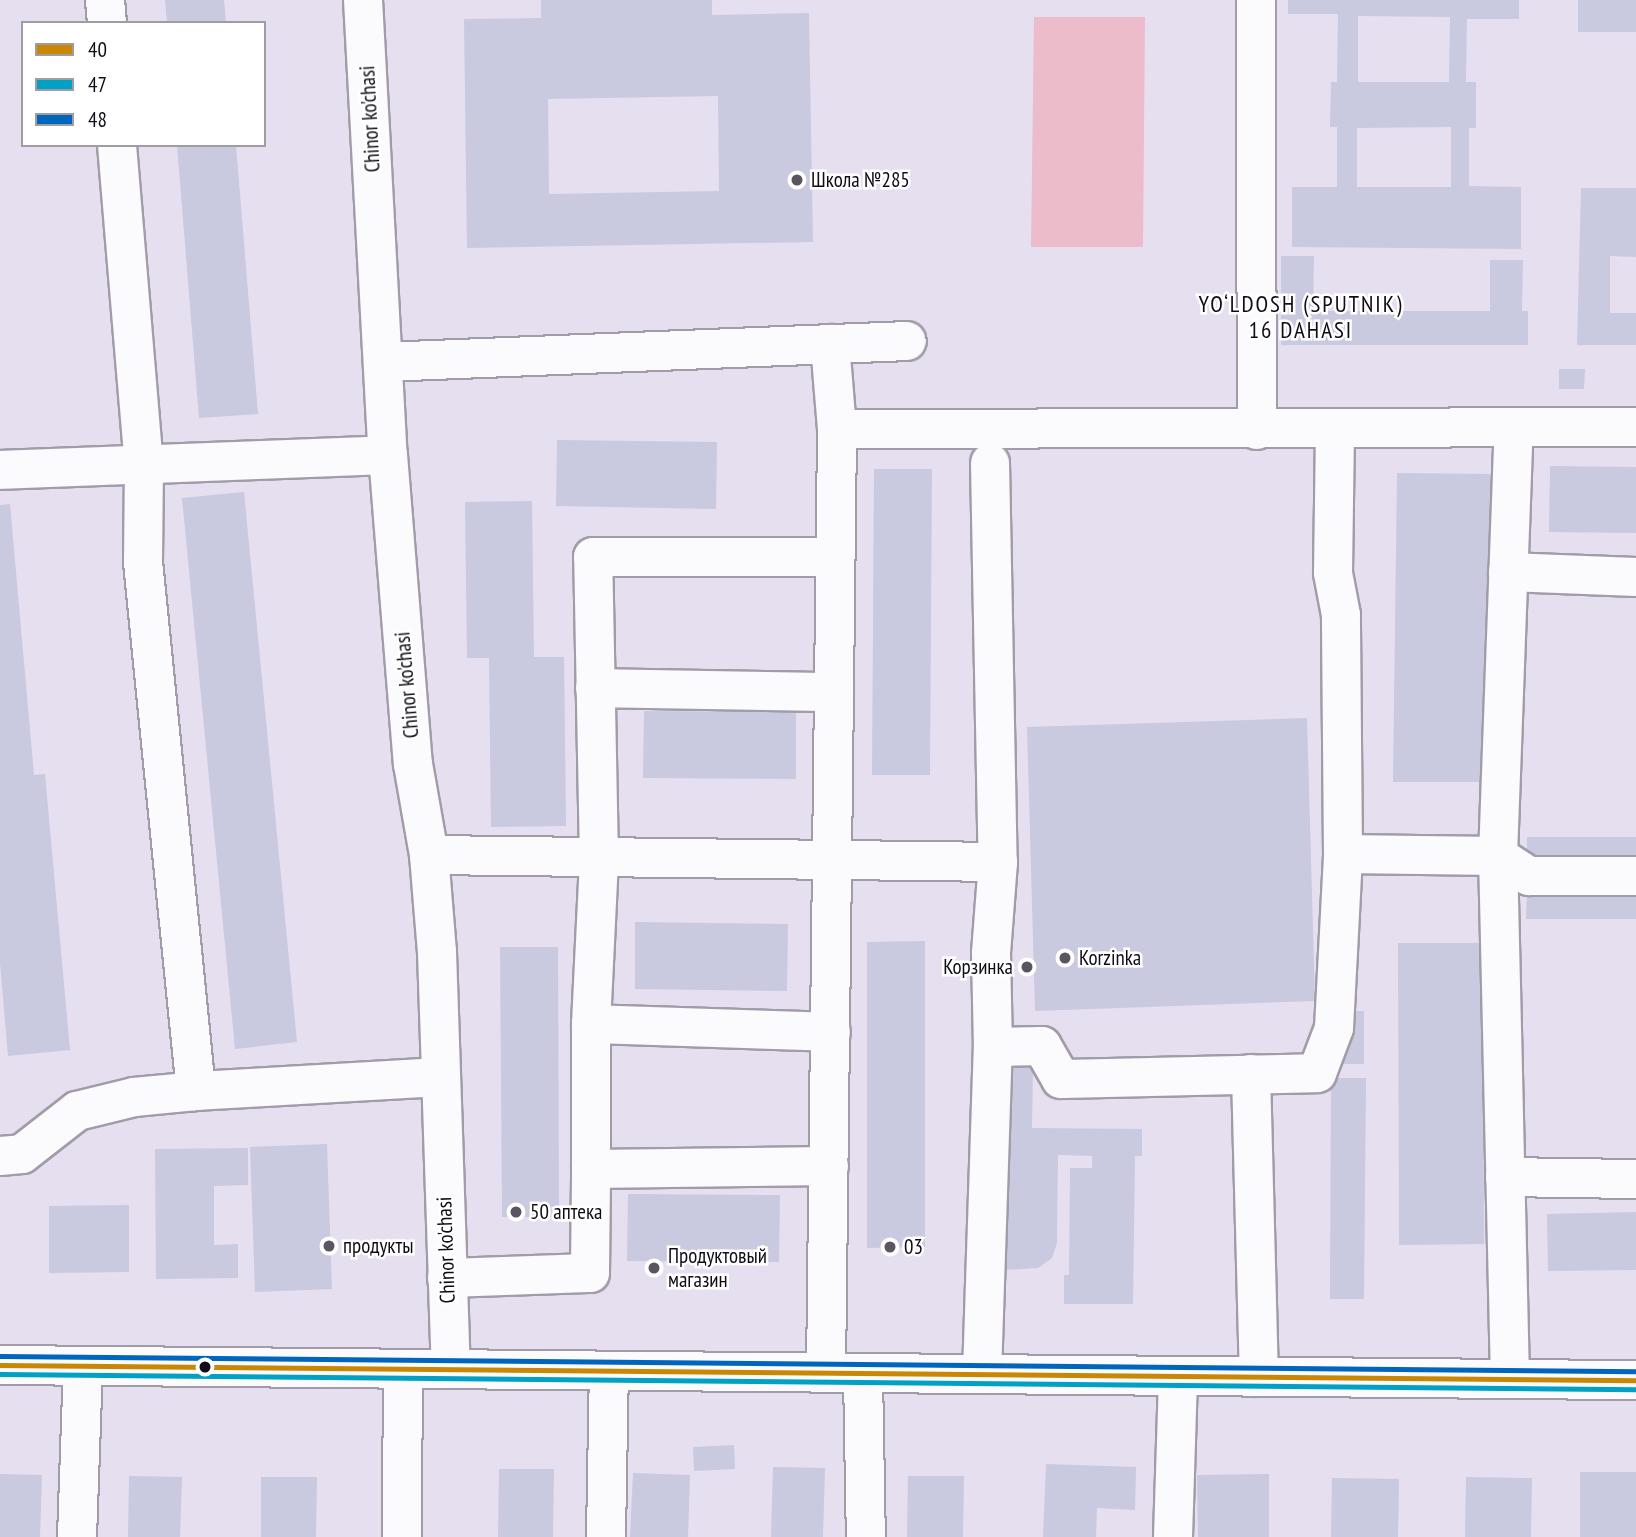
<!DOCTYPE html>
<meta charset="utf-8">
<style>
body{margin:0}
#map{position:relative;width:1636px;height:1537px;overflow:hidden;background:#e6dff0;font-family:"PT Sans Narrow",sans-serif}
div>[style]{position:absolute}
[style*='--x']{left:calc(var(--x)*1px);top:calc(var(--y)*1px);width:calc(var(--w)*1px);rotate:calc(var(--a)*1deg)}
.green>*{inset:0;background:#ecbccb}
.building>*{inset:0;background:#c9c9df}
.roads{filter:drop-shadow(2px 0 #a19ca8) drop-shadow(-2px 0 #a19ca8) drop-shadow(0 2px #a19ca8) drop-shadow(0 -2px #a19ca8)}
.minor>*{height:38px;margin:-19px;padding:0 19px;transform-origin:19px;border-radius:19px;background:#fbfafd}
.bus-1>*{height:5px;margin:-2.5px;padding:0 2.5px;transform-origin:2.5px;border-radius:2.5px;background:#c98704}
.bus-2>*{height:5px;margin:-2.5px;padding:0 2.5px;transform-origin:2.5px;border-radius:2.5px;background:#01a1c5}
.bus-3>*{height:5px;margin:-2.5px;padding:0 2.5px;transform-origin:2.5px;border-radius:2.5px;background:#0065bd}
.dots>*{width:19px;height:19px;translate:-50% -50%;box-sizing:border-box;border:4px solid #fff;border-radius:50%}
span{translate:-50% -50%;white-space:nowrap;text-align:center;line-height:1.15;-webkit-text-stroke:5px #fff;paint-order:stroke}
.street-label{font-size:21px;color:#100b15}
.poi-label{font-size:21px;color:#100b15}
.left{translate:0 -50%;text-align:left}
.right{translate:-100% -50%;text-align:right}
.neighbourhood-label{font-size:23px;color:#100b15;letter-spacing:2px}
.legend{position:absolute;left:21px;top:21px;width:245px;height:126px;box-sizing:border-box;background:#fff;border:2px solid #9f9da1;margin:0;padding:9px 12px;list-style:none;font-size:21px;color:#100b15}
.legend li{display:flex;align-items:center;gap:14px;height:35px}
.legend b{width:35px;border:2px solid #9f9da1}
</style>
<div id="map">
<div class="green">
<div style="clip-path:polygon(1034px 17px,1145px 17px,1143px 247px,1031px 247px)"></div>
</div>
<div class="building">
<div style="clip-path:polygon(165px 0,224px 0,226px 23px,167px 23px)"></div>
<div style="clip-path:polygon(evenodd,541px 0,712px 0,712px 15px,809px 13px,813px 242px,467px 248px,464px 19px,541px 18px,541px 0,718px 96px,719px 191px,549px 194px,548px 99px,718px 96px)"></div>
<div style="clip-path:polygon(evenodd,1288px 0,1519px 0,1519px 19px,1467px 19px,1466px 82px,1476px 82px,1476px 128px,1469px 128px,1469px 186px,1521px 187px,1521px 249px,1292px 247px,1292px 187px,1337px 187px,1337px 127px,1330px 127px,1331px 82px,1337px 82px,1338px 14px,1288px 14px,1288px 0,1358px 16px,1450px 17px,1449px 82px,1358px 82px,1358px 16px,1288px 0,1451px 127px,1451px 187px,1357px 187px,1357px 128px,1451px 127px)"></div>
<div style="clip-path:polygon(1578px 0,1636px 0,1636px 32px,1578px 32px)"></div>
<div style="clip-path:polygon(177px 145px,236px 145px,258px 414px,199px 418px)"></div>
<div style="clip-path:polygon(1581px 188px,1636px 188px,1636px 257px,1610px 256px,1610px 313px,1636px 313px,1636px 345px,1577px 345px)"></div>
<div style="clip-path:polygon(1281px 256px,1314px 256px,1313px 311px,1490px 311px,1490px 260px,1523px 260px,1522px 311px,1528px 311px,1528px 345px,1281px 345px)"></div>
<div style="clip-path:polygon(1559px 369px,1585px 369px,1584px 389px,1559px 389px)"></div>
<div style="clip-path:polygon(557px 440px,717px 442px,716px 509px,556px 506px)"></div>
<div style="clip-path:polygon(1550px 466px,1636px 467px,1636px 533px,1549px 532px)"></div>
<div style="clip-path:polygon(874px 469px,932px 469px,930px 775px,872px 775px)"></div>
<div style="clip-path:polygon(1397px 473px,1494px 474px,1490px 782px,1393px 782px)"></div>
<div style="clip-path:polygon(244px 492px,297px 1042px,235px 1049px,182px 498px)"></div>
<div style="clip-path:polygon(532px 501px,534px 657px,564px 657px,566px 826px,491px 827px,489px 658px,467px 658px,465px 502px)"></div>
<div style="clip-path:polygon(10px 504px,34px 775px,45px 774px,70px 1050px,8px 1056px,0 963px,0 505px)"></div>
<div style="clip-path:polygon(644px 711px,796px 712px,796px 779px,643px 778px)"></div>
<div style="clip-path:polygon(1307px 718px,1315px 1001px,1035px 1011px,1027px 727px)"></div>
<div style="clip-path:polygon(1527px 837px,1636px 837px,1636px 863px,1527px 863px)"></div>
<div style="clip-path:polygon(1527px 893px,1636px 893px,1636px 919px,1526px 919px)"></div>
<div style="clip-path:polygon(635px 922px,788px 924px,787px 991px,635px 989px)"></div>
<div style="clip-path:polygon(925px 941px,925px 1247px,867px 1248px,867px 942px)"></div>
<div style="clip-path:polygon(1398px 943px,1483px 943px,1484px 1244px,1399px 1245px)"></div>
<div style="clip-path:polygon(500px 947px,558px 947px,559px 1217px,502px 1217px)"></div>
<div style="clip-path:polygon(1339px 1011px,1364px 1011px,1364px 1064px,1339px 1064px)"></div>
<div style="clip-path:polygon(1006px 1067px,1033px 1067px,1032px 1128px,1142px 1129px,1142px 1156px,1135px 1156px,1133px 1304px,1064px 1304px,1064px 1275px,1069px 1275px,1070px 1168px,1092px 1168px,1092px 1156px,1058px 1155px,1057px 1243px,1052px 1258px,1038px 1268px,1004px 1270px)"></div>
<div style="clip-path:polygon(1331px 1078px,1366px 1078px,1364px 1299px,1330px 1299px)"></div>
<div style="clip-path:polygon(327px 1144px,332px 1289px,255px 1292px,250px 1147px)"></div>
<div style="clip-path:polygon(248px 1148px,248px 1185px,214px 1186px,214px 1245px,238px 1244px,238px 1278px,156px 1279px,155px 1149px)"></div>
<div style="clip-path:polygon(628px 1194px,780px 1195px,779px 1262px,627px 1261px)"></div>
<div style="clip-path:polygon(129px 1205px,129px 1272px,49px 1273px,49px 1206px)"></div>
<div style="clip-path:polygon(1636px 1212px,1636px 1270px,1548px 1271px,1547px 1214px)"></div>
<div style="clip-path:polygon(734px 1445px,735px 1469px,694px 1471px,693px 1447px)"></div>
<div style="clip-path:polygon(1046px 1464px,1136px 1467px,1135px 1510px,1097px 1508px,1096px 1537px,1043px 1537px)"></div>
<div style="clip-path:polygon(773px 1467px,825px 1468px,823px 1537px,771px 1537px)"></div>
<div style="clip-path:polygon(499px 1469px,554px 1469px,553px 1537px,498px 1537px)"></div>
<div style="clip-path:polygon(1580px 1472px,1636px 1472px,1636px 1537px,1580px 1537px)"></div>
<div style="clip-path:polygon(633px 1473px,690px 1475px,688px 1537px,630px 1537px)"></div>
<div style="clip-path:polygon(0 1474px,42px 1475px,40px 1537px,0 1537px)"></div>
<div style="clip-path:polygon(1269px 1474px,1269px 1537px,1198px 1537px,1197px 1475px)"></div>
<div style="clip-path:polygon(129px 1476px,182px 1477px,180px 1537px,128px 1537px)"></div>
<div style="clip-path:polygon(908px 1476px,964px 1476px,963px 1537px,907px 1537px)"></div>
<div style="clip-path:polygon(261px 1477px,317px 1477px,316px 1537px,261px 1537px)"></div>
<div style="clip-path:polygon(1466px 1477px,1532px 1478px,1531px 1537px,1465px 1537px)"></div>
<div style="clip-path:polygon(1332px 1478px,1399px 1479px,1398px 1537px,1331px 1537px)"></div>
</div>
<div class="roads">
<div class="minor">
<div style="--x:105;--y:0;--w:23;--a:85"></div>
<div style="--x:363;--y:0;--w:456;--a:86.9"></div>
<div style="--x:388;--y:455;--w:310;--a:85.4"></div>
<div style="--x:413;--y:764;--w:92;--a:80"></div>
<div style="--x:429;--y:855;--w:97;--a:85.3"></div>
<div style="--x:437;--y:952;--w:417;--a:88.1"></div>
<div style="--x:1256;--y:0;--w:430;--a:89.9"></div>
<div style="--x:117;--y:145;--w:321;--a:85.2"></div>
<div style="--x:144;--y:465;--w:97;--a:90.6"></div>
<div style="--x:143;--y:562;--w:532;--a:84.28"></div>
<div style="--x:196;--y:1091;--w:243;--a:-3.3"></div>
<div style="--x:830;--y:344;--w:85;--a:85.3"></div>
<div style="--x:383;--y:362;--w:524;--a:-2.29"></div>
<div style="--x:990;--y:463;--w:399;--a:88.9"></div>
<div style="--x:0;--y:470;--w:388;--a:-2.2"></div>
<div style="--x:1508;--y:572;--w:128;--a:2.2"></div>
<div style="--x:595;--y:688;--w:239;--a:1"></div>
<div style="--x:1343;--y:854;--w:155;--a:0.7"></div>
<div style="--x:1498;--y:856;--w:37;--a:33"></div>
<div style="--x:1529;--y:876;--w:107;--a:0"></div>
<div style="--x:429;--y:855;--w:569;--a:0.7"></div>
<div style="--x:998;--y:862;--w:91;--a:94.4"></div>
<div style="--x:991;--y:953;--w:94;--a:88.8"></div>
<div style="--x:993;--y:1047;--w:49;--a:-1.2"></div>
<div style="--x:1042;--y:1046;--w:38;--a:60"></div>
<div style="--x:1061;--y:1079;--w:256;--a:-1.3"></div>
<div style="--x:1317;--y:1073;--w:48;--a:-69.3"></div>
<div style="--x:1334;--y:1028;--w:174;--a:-87"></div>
<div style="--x:1343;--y:854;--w:239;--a:-90.5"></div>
<div style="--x:1341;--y:615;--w:43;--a:-100.8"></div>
<div style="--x:1333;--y:573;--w:144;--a:-89.2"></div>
<div style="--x:591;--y:1024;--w:164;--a:-87.2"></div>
<div style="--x:599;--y:860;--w:303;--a:-91.1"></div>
<div style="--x:593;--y:557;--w:242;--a:0"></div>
<div style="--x:1251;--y:1074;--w:303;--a:88.5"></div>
<div style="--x:0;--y:1156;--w:22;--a:-5"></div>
<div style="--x:22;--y:1154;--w:70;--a:-38"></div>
<div style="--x:77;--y:1111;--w:59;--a:-13.8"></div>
<div style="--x:134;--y:1097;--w:62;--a:-5.5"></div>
<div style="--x:591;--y:1169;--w:145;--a:-90"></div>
<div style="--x:591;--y:1024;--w:240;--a:1.9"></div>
<div style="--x:1505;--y:1177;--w:131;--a:0.9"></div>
<div style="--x:447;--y:1278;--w:143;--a:-2"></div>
<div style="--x:590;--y:1273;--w:104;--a:-89.4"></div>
<div style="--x:591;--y:1169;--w:238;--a:-0.7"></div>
<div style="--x:0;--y:1365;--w:1636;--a:0.53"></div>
<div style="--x:826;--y:1373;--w:944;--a:-89.33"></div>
<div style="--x:837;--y:429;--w:799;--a:-0.14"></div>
<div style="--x:863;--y:1373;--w:164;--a:89"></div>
<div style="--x:982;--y:1374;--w:327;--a:-88.1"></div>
<div style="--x:1510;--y:1379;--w:523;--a:-91.31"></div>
<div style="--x:1498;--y:856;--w:429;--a:-87.9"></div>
<div style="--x:77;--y:1537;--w:171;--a:-88"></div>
<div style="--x:402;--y:1537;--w:168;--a:-89.7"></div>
<div style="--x:606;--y:1537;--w:166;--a:-89"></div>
<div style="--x:1173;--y:1537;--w:161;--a:-88.2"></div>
</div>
</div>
<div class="bus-1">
<div style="--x:0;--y:1365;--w:1636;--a:0.53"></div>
</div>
<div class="bus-2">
<div style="--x:0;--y:1374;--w:1636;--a:0.53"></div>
</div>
<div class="bus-3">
<div style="--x:0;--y:1356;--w:1636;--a:0.53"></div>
</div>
<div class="dots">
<div style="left:797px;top:180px;background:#5b5562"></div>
<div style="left:1065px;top:958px;background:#5b5562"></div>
<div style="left:1027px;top:967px;background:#5b5562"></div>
<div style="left:516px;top:1212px;background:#5b5562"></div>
<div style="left:329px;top:1246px;background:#5b5562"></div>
<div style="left:890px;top:1247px;background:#5b5562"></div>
<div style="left:654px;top:1268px;background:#5b5562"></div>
<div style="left:205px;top:1367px;background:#100b15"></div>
</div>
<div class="street-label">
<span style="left:370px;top:119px;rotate:-93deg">Chinor ko'chasi</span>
<span style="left:407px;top:685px;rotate:-95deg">Chinor ko'chasi</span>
<span style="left:446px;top:1250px;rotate:-92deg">Chinor ko'chasi</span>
</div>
<div class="poi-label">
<span class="left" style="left:811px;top:180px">Школа №285</span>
<span class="left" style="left:1079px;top:958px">Korzinka</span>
<span class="right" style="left:1013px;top:967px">Корзинка</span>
<span class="left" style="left:530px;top:1212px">50 аптека</span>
<span class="left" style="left:343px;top:1246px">продукты</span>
<span class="left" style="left:904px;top:1247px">03</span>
<span class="left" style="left:668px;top:1268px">Продуктовый<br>магазин</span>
</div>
<div class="neighbourhood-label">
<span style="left:1301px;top:317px">YO‘LDOSH (SPUTNIK)<br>16 DAHASI</span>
</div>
<ul class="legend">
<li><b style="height:9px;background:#c98704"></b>40</li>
<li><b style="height:9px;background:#01a1c5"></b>47</li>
<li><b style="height:9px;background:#0065bd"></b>48</li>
</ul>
</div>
